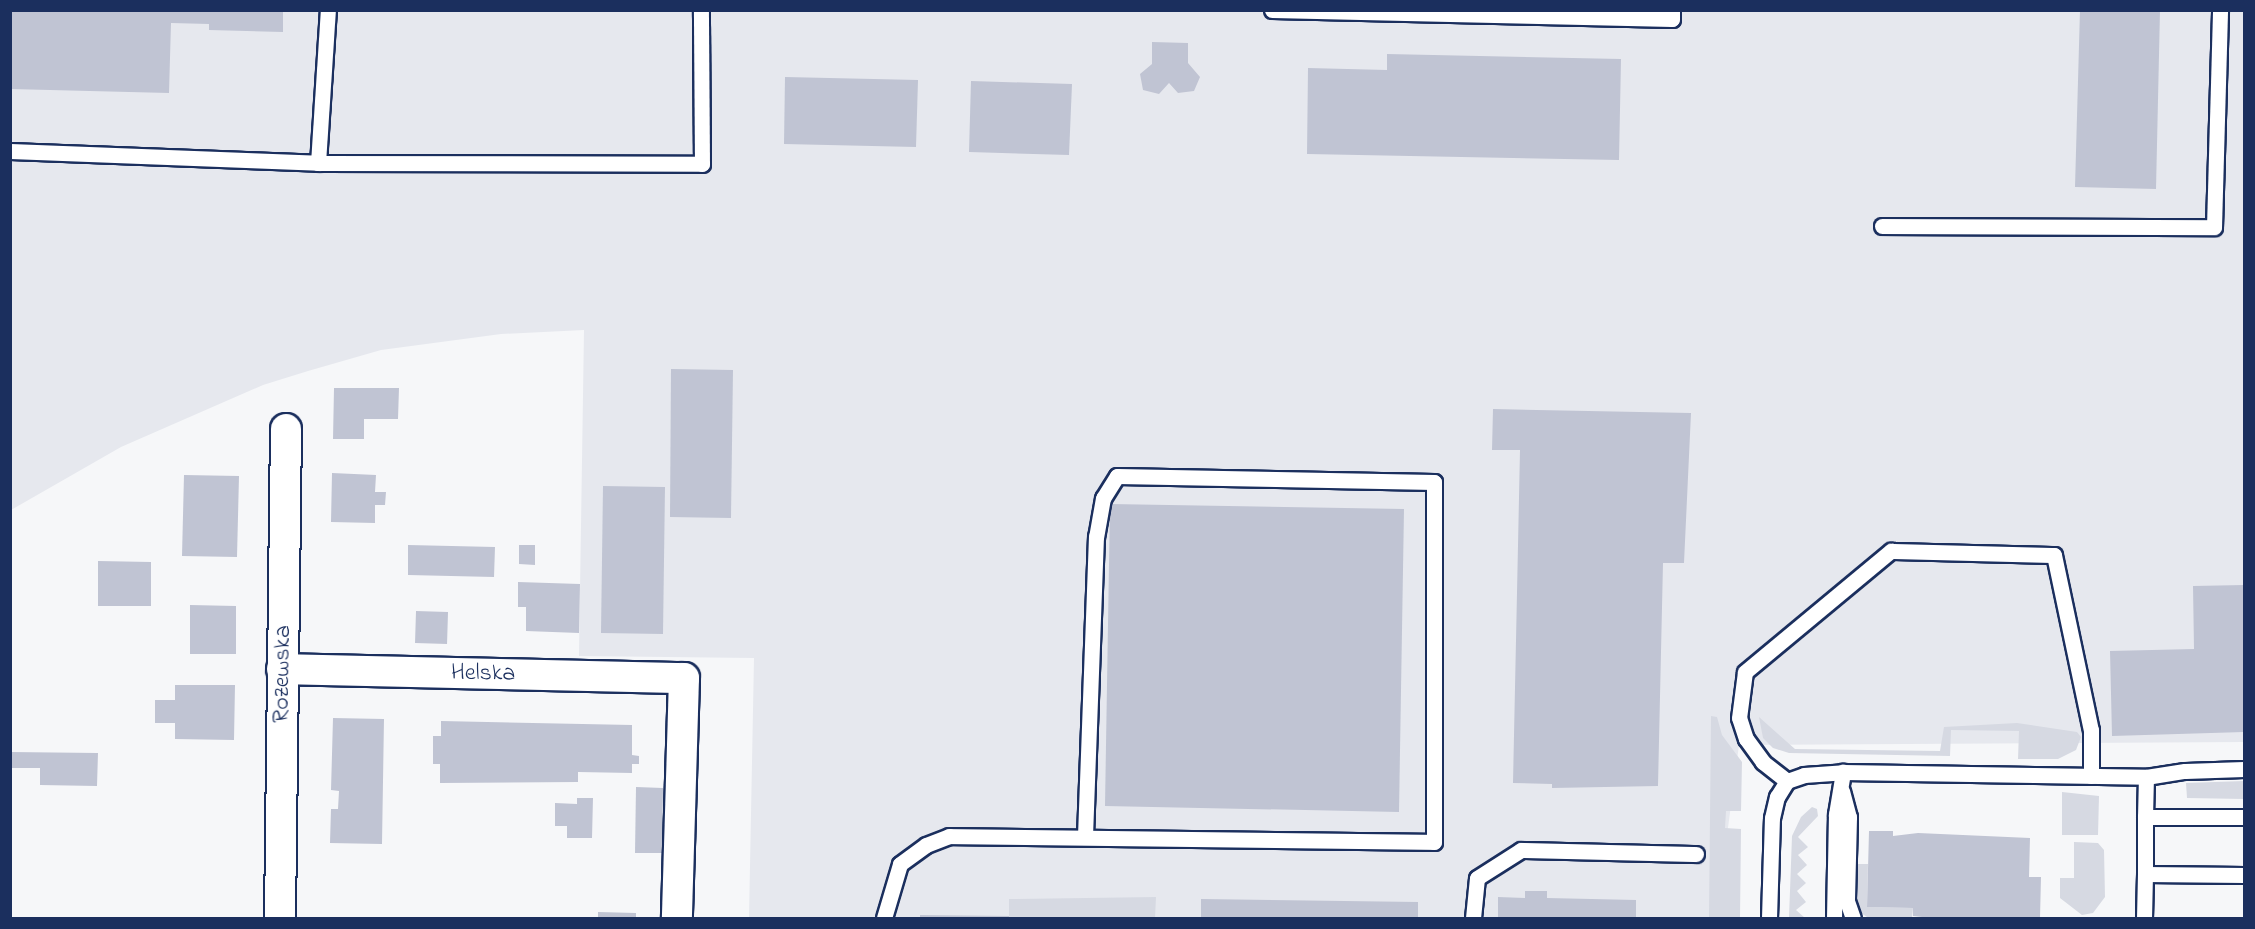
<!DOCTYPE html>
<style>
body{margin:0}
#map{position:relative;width:2255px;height:929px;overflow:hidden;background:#f6f7f9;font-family:"Indie Flower",sans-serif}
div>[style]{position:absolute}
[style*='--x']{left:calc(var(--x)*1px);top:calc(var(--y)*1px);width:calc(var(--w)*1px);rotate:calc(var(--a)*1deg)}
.built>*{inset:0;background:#e6e8ee}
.green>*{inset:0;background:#d6d9e2}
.building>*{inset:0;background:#c0c4d3}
.roads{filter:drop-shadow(2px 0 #1b2f5e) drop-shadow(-2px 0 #1b2f5e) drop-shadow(0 2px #1b2f5e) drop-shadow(0 -2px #1b2f5e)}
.service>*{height:15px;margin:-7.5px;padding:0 7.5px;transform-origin:7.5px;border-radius:7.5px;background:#fff}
.minor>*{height:30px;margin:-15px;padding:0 15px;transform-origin:15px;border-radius:15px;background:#fff}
span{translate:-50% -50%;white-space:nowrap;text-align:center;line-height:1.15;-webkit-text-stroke:5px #fff;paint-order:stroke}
.street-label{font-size:24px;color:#1b2f5e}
.frame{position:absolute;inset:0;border:12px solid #1b2f5e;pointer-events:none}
</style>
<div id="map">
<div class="built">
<div style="clip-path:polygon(11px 11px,2244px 11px,2244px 742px,1739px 745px,1716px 918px,749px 918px,754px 658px,579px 656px,584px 330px,501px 334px,381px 350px,308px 371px,263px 385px,121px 447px,11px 510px)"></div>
</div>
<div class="green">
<div style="clip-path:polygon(1711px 716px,1717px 717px,1722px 735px,1742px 762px,1741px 811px,1726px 811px,1725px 828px,1741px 829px,1740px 918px,1709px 918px)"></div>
<div style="clip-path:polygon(1759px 717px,1795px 749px,1940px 751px,1944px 727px,2017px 723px,2077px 732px,2081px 737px,2076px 750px,2058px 759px,2018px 759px,2019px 731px,1951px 730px,1950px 756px,1789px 753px,1773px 748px,1763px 738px)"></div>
<div style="clip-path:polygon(2244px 781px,2244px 799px,2187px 798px,2186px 783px)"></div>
<div style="clip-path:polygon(2062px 792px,2099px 796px,2098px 835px,2062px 835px)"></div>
<div style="clip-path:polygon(1812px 807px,1817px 809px,1818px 816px,1798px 837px,1808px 847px,1798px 855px,1807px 865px,1797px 874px,1806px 883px,1797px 891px,1806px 902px,1796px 910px,1805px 918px,1789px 918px,1792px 836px,1801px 817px)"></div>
<div style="clip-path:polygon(2074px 842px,2098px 843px,2104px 850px,2105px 897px,2093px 913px,2082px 915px,2060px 898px,2060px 878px,2074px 878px)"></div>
<div style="clip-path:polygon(1855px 864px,1868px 864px,1867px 907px,1913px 908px,1912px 918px,1867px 917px,1861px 913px,1855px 900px)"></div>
<div style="clip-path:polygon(1156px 897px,1155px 918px,1009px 918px,1009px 899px)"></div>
</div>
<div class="building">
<div style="clip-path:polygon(10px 10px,283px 10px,283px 32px,209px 30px,209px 24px,171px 23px,169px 93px,10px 89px)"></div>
<div style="clip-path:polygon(2080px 10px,2160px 10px,2156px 189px,2075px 187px)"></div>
<div style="clip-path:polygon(1152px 42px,1188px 43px,1188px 63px,1200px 77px,1194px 91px,1178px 93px,1169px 83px,1159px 94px,1143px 90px,1140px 74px,1152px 64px)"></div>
<div style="clip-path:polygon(1387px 54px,1621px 59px,1619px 160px,1307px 154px,1308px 68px,1387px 70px)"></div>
<div style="clip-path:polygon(785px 77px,918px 80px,916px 147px,784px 144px)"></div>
<div style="clip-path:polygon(971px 81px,1072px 84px,1069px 155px,969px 152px)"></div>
<div style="clip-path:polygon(671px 369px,733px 370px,731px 518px,670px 517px)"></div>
<div style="clip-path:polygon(334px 388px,399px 388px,398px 419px,364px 419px,364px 439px,333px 439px)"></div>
<div style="clip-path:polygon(1493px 409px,1691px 413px,1684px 563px,1663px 563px,1658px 786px,1552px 788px,1552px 784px,1513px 783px,1520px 450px,1492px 450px)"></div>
<div style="clip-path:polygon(332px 473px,376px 475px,375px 492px,386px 492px,385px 505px,375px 505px,375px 523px,331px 522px)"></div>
<div style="clip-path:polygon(184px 475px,239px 476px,237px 557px,182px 556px)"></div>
<div style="clip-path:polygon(603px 486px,665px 487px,663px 634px,601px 633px)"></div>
<div style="clip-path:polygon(1110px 504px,1404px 509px,1399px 812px,1105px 806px)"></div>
<div style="clip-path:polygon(408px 545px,495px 547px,494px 577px,408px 575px)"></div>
<div style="clip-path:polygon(519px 545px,535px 545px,535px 565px,519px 564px)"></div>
<div style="clip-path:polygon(98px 561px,151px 562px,151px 606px,98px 606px)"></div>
<div style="clip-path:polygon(518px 582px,580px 584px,579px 633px,526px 631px,526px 607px,518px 607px)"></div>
<div style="clip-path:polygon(2244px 585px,2244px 732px,2112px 736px,2110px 651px,2194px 649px,2193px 586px)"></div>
<div style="clip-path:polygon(190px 605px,236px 606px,236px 654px,190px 654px)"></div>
<div style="clip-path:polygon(416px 611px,448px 612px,447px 644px,415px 643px)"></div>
<div style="clip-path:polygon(175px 685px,235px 685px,234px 740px,175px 739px,175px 723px,155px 723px,155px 700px,175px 700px)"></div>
<div style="clip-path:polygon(333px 718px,384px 719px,382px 844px,330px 843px,331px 809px,338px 809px,339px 791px,331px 790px)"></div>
<div style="clip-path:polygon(441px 721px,632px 725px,632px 755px,639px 756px,639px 764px,632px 764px,632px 773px,578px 772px,578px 782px,440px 783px,440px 764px,433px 764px,433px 736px,441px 736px)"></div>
<div style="clip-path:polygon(10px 752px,98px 753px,97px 786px,40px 785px,40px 768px,10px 768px)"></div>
<div style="clip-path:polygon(636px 787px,663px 788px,662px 853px,635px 853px)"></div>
<div style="clip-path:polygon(577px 798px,593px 798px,592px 838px,567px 838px,567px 826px,555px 826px,555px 803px,577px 804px)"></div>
<div style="clip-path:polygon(1869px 831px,1893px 831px,1893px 836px,1918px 833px,2030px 838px,2029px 877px,2041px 877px,2040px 918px,1922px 917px,1913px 916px,1913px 908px,1867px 907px)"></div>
<div style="clip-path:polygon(1525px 891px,1547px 891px,1547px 898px,1636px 900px,1636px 918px,1498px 918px,1498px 897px,1525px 898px)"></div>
<div style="clip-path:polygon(1201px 899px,1418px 902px,1418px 918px,1201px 918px)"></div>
<div style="clip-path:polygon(598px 912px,636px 913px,636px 918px,598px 918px)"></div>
<div style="clip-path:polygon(920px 915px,1009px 916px,1009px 918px,920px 918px)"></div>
</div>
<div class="roads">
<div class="service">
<div style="--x:1272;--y:10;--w:400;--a:1.3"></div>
<div style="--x:1672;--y:19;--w:9;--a:-90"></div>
<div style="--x:10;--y:151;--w:308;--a:2.2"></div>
<div style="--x:318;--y:163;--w:384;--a:0.1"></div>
<div style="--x:702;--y:164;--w:154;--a:-90.4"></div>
<div style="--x:318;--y:163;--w:153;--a:-86.3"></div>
<div style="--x:1882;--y:226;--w:332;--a:0.2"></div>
<div style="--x:2214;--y:227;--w:217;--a:-88.4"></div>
<div style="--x:1787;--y:781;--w:31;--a:-142"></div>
<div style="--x:1763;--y:762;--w:29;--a:-126"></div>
<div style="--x:1746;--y:739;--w:22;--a:-108"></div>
<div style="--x:1739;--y:718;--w:46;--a:-82.6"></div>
<div style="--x:1745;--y:672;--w:190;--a:-39.7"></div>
<div style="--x:1891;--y:551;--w:163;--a:1.4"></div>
<div style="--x:2054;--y:555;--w:179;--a:78.1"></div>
<div style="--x:2091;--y:730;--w:46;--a:90"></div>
<div style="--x:1842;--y:791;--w:27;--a:75"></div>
<div style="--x:1849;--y:817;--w:84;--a:91.4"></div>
<div style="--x:1847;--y:901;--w:18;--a:71"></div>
<div style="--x:2145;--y:817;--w:40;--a:-88.6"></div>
<div style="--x:2145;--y:874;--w:57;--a:-90"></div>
<div style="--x:2145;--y:817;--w:99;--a:0"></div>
<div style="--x:884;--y:918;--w:56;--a:-73.5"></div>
<div style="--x:900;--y:864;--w:32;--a:-36"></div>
<div style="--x:926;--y:845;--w:25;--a:-21"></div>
<div style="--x:949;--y:836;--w:485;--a:0.7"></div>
<div style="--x:1434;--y:842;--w:360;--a:-90"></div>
<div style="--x:1434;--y:482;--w:317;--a:-178.9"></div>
<div style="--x:1117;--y:476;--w:26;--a:122"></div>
<div style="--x:1103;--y:498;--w:39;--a:100"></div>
<div style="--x:1096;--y:536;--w:300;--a:92.1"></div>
<div style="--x:1473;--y:918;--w:40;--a:-84.3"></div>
<div style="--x:1477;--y:878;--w:52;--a:-32.5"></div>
<div style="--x:1521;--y:850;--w:175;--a:1.3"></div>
<div style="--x:1769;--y:918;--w:100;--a:-88.3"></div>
<div style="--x:1772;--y:818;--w:22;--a:-77"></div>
<div style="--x:1777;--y:797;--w:19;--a:-58"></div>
<div style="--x:1787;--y:781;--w:18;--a:-19"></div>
<div style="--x:1804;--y:775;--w:39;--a:-4"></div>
<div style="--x:1843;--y:772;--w:303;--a:0.9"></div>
<div style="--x:2146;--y:777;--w:39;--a:-9"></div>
<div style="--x:2185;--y:771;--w:59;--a:-1.9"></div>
<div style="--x:1834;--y:918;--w:104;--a:-88.9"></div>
<div style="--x:1836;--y:814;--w:43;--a:-80.5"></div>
<div style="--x:2144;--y:918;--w:44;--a:-88.7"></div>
<div style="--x:2145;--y:874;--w:99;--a:0.6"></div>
</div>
<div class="minor">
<div style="--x:282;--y:669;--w:402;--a:1.3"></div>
<div style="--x:684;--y:678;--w:240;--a:91.7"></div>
<div style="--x:280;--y:918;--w:489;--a:-89.3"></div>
</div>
</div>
<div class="street-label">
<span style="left:283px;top:674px;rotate:-89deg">Rozewska</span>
<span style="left:483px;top:674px;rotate:1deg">Helska</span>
</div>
<div class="frame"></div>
</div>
